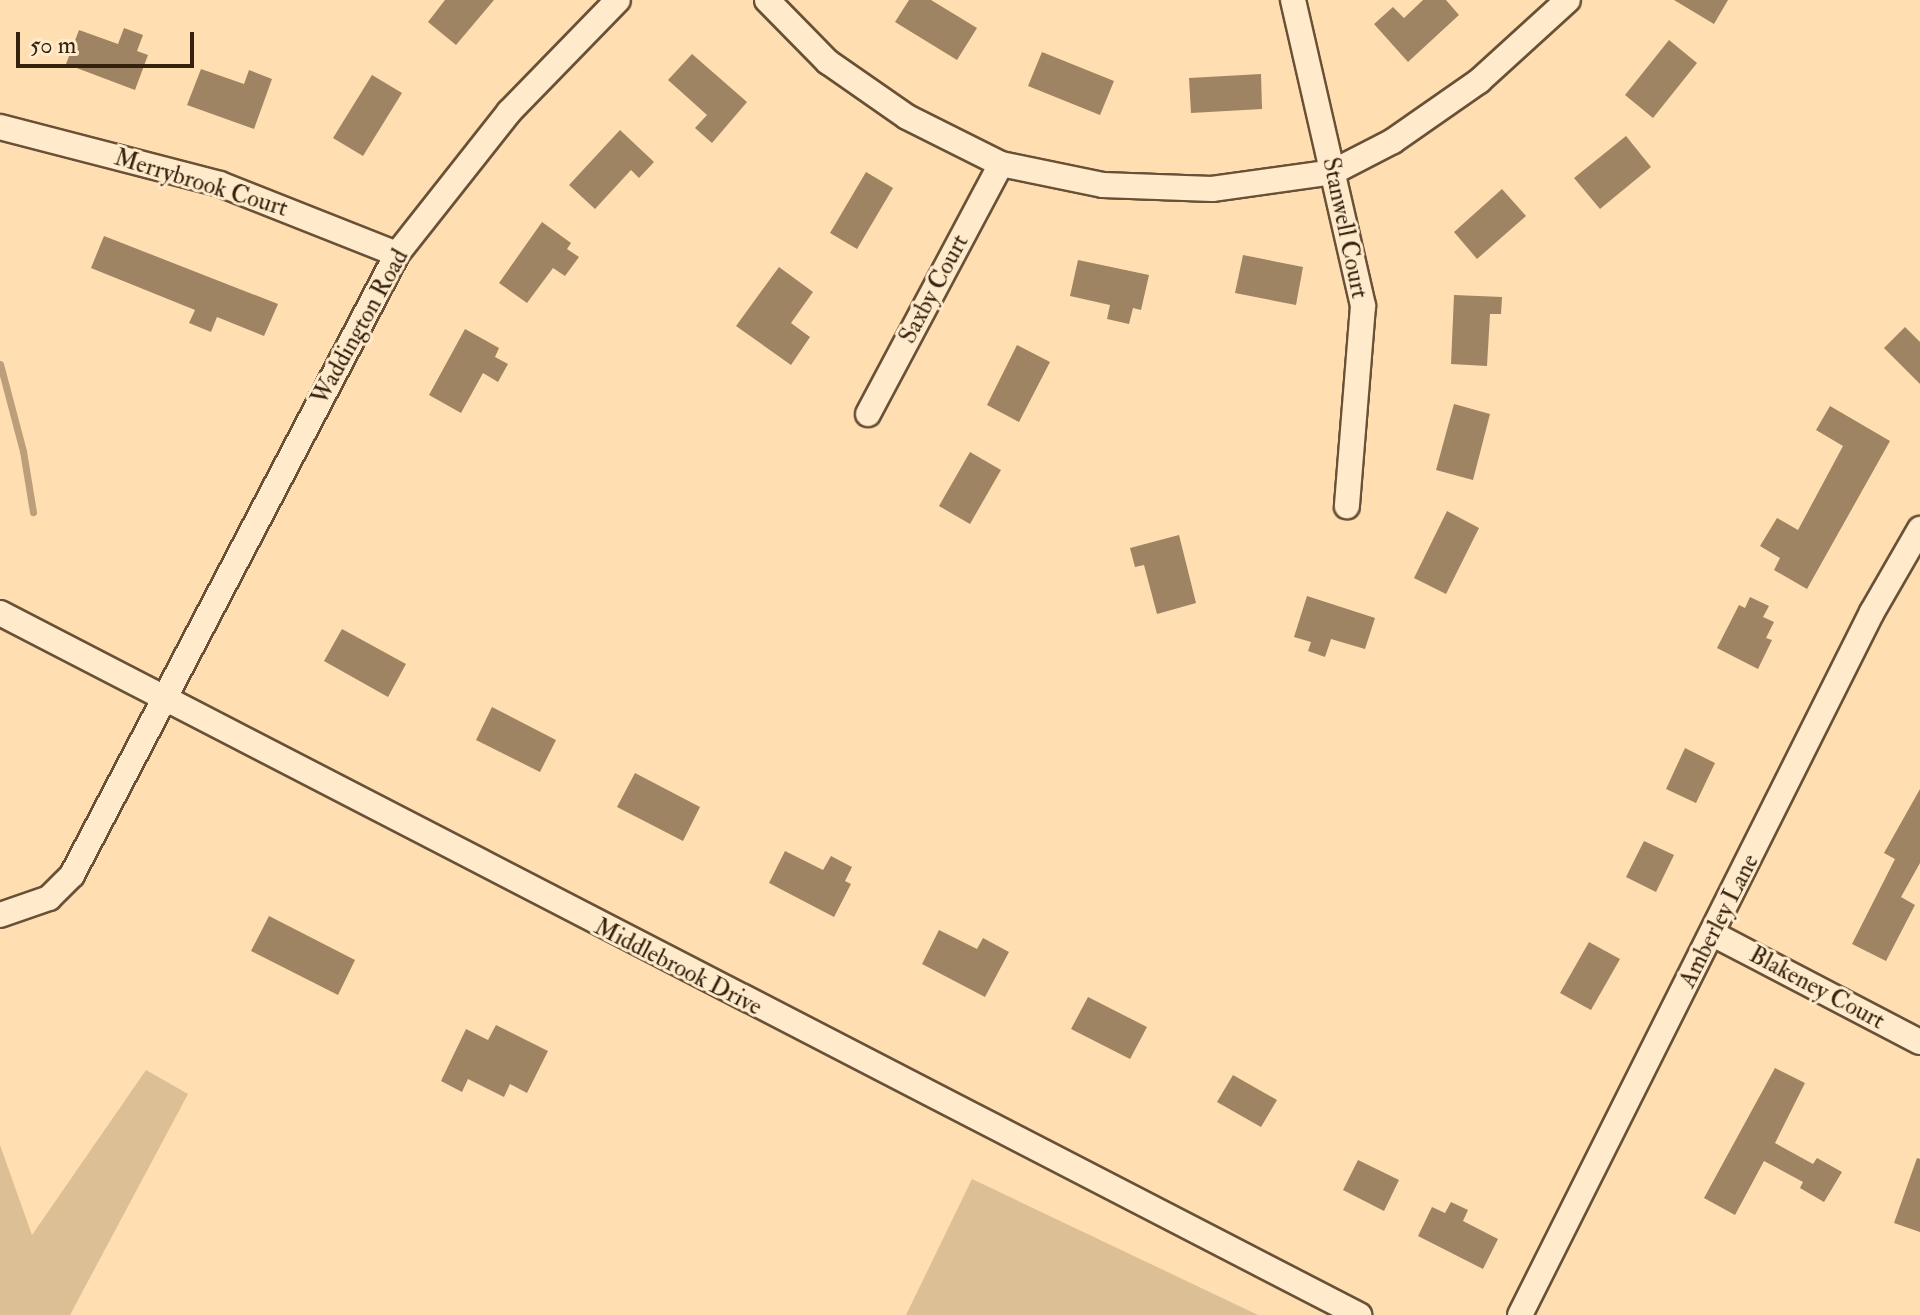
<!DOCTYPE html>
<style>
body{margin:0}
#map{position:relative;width:1920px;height:1315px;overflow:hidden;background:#ffdfb1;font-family:"IM FELL Double Pica",serif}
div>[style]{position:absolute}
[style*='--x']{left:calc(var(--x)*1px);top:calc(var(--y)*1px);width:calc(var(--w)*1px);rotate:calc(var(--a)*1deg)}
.green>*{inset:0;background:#ddbf95}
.stream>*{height:7px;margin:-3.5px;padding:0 3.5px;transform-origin:3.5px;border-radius:3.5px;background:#ba9f7a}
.building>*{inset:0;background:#9e8463}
.roads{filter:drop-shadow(2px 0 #685137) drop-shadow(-2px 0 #685137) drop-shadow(0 2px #685137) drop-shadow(0 -2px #685137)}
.minor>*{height:24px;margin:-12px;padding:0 12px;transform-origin:12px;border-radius:12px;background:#ffeacc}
span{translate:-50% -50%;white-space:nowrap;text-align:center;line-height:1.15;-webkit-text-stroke:6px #ffeacc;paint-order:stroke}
.street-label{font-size:24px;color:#35220e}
.scale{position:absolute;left:16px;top:32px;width:178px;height:36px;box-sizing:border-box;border:4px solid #35220e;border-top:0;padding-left:10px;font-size:24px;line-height:28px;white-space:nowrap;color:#35220e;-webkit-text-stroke:6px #ffeacc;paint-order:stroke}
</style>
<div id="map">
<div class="green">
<div style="clip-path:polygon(146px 1070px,188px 1094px,70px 1315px,0 1315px,0 1145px,32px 1235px)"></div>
<div style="clip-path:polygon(972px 1179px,1258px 1315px,906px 1315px)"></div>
</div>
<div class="stream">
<div style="--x:0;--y:364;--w:90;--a:75.2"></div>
<div style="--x:23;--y:451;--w:62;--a:80.7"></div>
</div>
<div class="building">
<div style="clip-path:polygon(445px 0,494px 0,456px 45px,428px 22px)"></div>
<div style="clip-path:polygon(909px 0,931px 0,977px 28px,957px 60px,895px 22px)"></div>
<div style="clip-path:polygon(1423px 0,1446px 0,1459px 15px,1408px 62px,1374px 24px,1393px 7px,1404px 18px)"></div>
<div style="clip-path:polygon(1674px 0,1728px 0,1714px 24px)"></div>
<div style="clip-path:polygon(124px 28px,143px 35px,137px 51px,148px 55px,135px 90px,66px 64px,79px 30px,118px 44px)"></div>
<div style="clip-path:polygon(1669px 40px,1697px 63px,1653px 118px,1625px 95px)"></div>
<div style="clip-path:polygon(1042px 52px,1114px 81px,1100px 115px,1028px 86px)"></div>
<div style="clip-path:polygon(692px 54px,747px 102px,712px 143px,695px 128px,707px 115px,668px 80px)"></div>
<div style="clip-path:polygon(201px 69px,244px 84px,249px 70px,272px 79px,254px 129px,187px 105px)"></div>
<div style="clip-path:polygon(1261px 74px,1262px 109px,1191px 113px,1189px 78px)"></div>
<div style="clip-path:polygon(372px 75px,402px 93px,363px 156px,333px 138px)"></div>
<div style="clip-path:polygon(620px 130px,654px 162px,639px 178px,631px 170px,595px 209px,569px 185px)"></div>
<div style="clip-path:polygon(1626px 136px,1651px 167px,1600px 209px,1574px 178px)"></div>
<div style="clip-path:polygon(866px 172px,893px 188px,857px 249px,830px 233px)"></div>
<div style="clip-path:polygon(1502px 189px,1526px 216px,1477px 259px,1454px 232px)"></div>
<div style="clip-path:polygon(542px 222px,571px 243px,567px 249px,579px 257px,565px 276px,553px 268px,527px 303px,499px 283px)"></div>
<div style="clip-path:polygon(104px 236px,278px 304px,264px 336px,217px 317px,211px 332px,189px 323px,195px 310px,91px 268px)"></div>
<div style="clip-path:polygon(1243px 255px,1303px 267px,1296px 305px,1235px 293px)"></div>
<div style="clip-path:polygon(1078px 260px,1149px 275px,1141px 310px,1133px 308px,1129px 324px,1107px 319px,1110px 305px,1070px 296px)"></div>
<div style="clip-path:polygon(779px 267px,813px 292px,791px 323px,810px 337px,791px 365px,736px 326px)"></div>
<div style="clip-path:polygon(1454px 295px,1502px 297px,1501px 314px,1490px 314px,1487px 366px,1451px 364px)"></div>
<div style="clip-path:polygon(1905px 327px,1920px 342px,1920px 384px,1884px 348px)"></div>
<div style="clip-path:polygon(465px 329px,499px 348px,495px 357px,508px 364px,498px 382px,483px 373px,461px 413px,429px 395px)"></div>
<div style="clip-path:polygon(1017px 345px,1050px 362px,1019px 422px,987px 405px)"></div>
<div style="clip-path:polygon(1454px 404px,1490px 414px,1473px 480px,1436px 470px)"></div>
<div style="clip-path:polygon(1830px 406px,1890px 441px,1807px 589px,1774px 570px,1780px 558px,1760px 546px,1777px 518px,1798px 530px,1843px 446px,1816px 430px)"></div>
<div style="clip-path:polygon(970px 452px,1001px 470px,970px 524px,939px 506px)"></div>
<div style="clip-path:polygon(1447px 511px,1479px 528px,1446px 594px,1414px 578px)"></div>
<div style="clip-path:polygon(1179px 535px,1196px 603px,1157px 614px,1144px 565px,1135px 567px,1130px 548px)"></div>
<div style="clip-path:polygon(1307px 596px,1375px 618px,1365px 649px,1331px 639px,1325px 657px,1308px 651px,1311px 642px,1294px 637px)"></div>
<div style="clip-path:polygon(1750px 597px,1769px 606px,1763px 617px,1774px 622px,1766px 638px,1772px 640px,1758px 669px,1717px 648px,1739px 605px,1745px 608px)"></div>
<div style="clip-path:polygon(342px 629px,406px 664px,388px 697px,324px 661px)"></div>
<div style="clip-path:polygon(492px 707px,556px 740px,540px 772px,476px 740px)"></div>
<div style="clip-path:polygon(1685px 748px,1715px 763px,1696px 803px,1666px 789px)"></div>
<div style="clip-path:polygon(635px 773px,700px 807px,683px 841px,617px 807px)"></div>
<div style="clip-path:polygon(1920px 789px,1920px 863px,1901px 897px,1915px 905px,1886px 961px,1852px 944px,1895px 859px,1884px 853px)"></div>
<div style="clip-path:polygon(1644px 841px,1674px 855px,1656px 892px,1626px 877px)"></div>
<div style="clip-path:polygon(785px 851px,823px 870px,831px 856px,852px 867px,845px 881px,851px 884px,834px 917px,769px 883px)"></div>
<div style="clip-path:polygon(269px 916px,355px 960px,338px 995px,251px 951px)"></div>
<div style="clip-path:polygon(939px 930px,977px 949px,983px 938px,1009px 952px,985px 997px,922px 964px)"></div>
<div style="clip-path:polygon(1589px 942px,1620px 959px,1591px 1010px,1560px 993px)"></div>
<div style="clip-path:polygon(1088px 997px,1147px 1027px,1130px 1059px,1071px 1029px)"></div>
<div style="clip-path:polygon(496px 1025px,548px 1051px,527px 1093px,510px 1084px,504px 1097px,468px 1079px,462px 1092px,441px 1081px,466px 1029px,488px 1040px)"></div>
<div style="clip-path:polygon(1775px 1068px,1805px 1083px,1775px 1143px,1813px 1164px,1817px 1158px,1842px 1172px,1824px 1202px,1800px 1188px,1803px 1182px,1764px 1161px,1735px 1215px,1704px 1198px)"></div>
<div style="clip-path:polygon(1233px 1075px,1277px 1100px,1261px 1127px,1217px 1102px)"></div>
<div style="clip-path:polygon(1917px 1158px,1920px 1159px,1920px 1232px,1894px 1223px)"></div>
<div style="clip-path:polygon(1358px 1160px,1399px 1180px,1384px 1211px,1343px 1190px)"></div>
<div style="clip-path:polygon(1451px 1202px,1468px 1210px,1463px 1221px,1498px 1239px,1483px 1269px,1418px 1236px,1432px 1207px,1445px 1213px)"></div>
</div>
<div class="roads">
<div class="minor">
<div style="--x:767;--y:0;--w:87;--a:45.5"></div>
<div style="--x:828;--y:62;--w:96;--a:34.8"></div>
<div style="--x:907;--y:117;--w:105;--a:26.6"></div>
<div style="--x:1001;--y:164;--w:104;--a:11.6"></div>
<div style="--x:1103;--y:185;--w:109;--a:2.1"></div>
<div style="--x:1212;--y:189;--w:122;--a:-8"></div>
<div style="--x:1333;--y:172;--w:68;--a:-27.3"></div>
<div style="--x:1393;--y:141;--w:105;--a:-34.9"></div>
<div style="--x:1479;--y:81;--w:120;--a:-42.3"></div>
<div style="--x:1293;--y:0;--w:314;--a:77.1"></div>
<div style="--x:1363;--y:306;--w:201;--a:94.6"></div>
<div style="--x:0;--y:127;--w:227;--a:14.5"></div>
<div style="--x:220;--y:184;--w:190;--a:21.6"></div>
<div style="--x:868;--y:414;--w:283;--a:-62"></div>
<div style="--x:0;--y:613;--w:1530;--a:27.32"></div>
<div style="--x:0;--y:915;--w:52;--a:-19.1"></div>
<div style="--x:49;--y:898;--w:33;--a:-45"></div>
<div style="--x:72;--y:875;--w:701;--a:-62.37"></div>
<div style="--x:397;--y:254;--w:181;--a:-51.7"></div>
<div style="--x:509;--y:112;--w:156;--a:-45.8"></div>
<div style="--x:1713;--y:934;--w:233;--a:27.6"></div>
<div style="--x:1520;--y:1315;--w:786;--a:-63.4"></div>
<div style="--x:1872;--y:612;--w:96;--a:-60"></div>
</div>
</div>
<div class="street-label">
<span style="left:201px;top:183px;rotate:17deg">Merrybrook Court</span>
<span style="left:1345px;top:228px;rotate:78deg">Stanwell Court</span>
<span style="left:934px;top:289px;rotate:-62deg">Saxby Court</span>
<span style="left:360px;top:327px;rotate:-61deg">Waddington Road</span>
<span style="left:1719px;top:921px;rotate:-63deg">Amberley Lane</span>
<span style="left:678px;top:967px;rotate:27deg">Middlebrook Drive</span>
<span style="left:1817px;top:988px;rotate:28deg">Blakeney Court</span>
</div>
<div class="scale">50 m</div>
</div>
